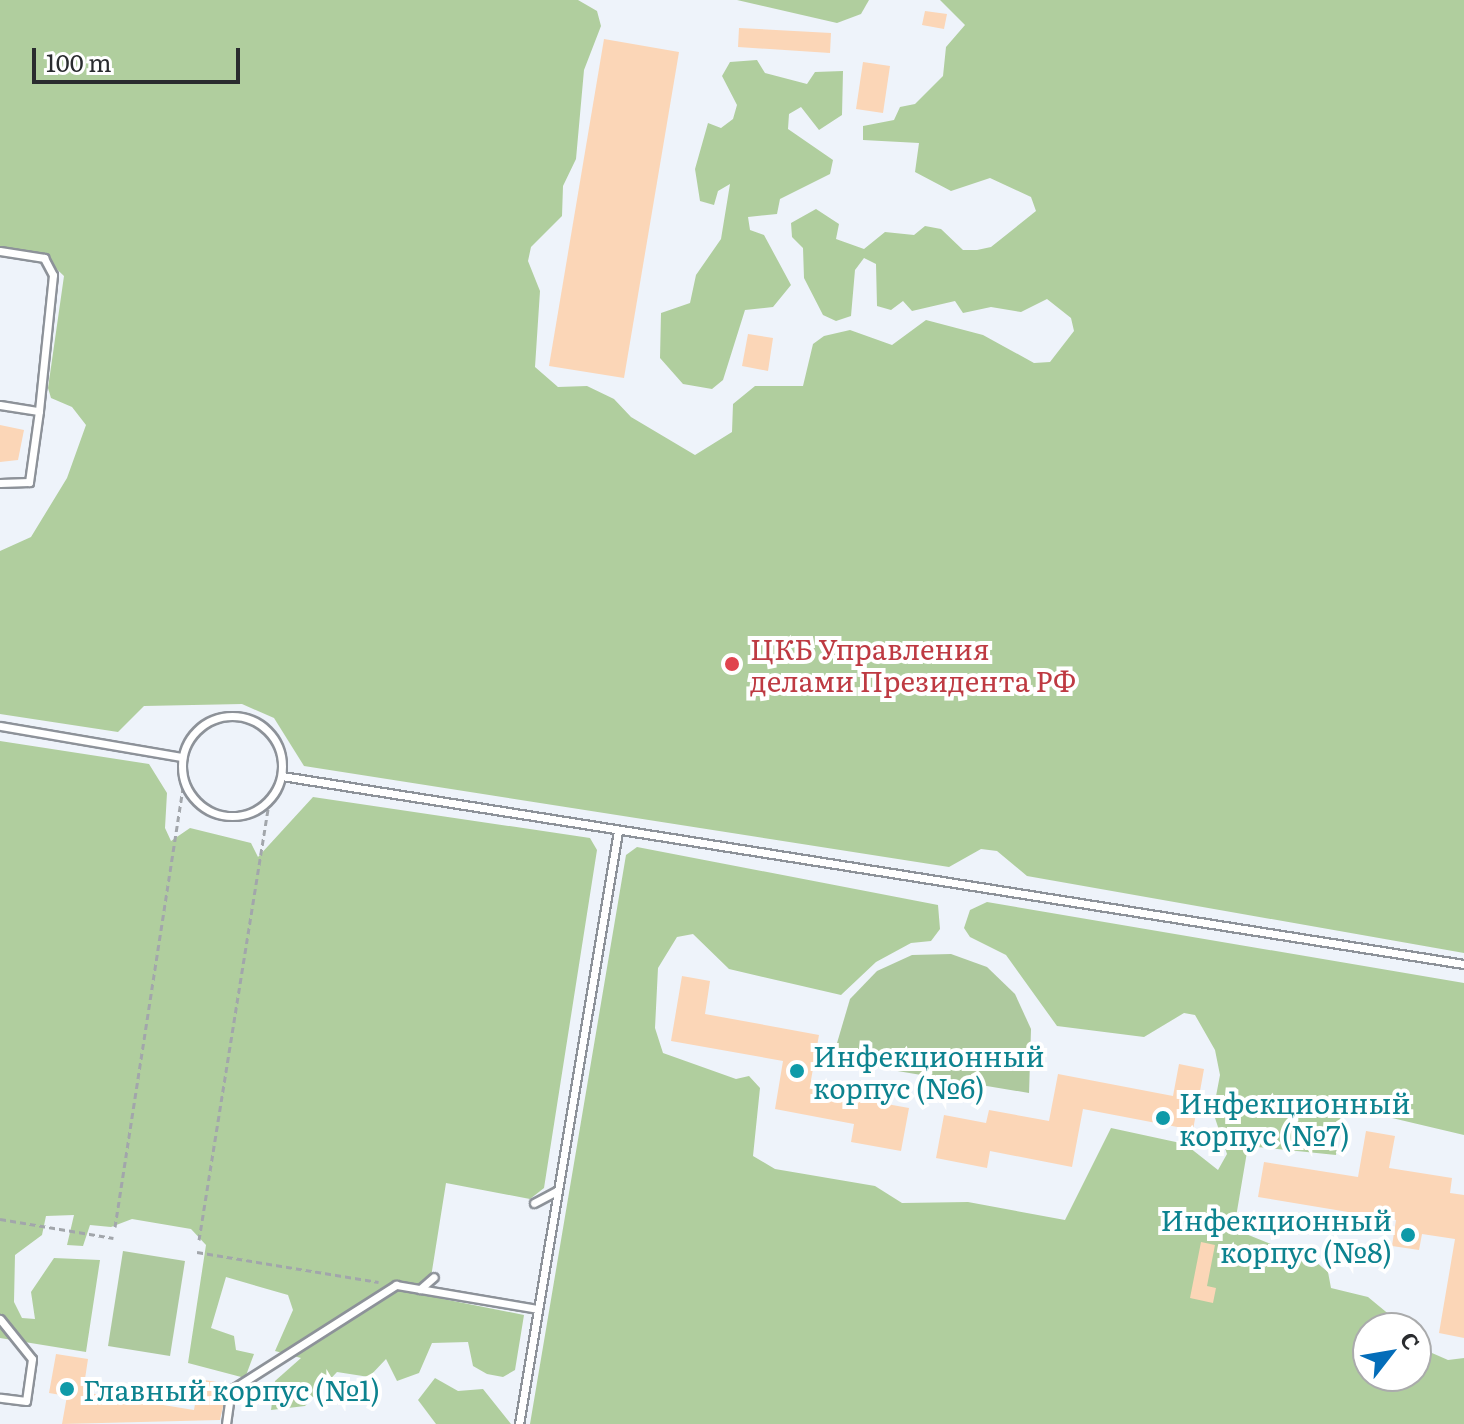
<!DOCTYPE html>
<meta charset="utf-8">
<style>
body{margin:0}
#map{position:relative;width:1464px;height:1424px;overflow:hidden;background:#eef3fa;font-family:Literata,serif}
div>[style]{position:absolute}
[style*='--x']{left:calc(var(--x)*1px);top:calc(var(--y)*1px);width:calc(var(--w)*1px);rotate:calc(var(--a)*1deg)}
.green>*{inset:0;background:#aec99e}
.forest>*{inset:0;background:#b0ce9e}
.building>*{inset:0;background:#fbd6b7}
.path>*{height:3px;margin-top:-1.5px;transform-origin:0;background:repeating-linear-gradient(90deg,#a2a6ab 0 6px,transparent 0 10px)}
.roads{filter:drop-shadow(2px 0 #8d9299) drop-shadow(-2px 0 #8d9299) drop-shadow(0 2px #8d9299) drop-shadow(0 -2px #8d9299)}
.lane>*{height:7px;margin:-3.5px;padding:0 3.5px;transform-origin:3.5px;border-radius:3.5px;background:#fff}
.lane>.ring{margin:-3.5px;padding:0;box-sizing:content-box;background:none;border:7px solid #fff;border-radius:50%}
.dots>*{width:22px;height:22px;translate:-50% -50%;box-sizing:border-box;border:4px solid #fff;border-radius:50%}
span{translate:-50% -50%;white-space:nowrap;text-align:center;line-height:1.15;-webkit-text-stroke:8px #fff;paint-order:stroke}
.health-label{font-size:28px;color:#be3a42}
.left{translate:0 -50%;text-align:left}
.culture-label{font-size:28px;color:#0d838f}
.right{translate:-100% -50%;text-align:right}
.north{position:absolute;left:1352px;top:1312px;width:80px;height:80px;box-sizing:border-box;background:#fff;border:2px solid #aaabac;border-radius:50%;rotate:59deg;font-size:22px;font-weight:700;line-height:32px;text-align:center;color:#2a2c2f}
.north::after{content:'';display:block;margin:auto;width:28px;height:36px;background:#046db9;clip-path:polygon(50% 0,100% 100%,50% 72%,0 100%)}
.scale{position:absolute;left:32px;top:48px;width:208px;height:36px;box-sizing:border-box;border:4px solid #2a2c2f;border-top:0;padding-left:10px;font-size:24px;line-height:28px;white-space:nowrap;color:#2a2c2f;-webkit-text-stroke:6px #fff;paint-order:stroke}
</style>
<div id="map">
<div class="green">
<div style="clip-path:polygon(951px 954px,987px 967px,1015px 994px,1031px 1029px,1029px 1093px,832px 1060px,850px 999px,877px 971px,912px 955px)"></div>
<div style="clip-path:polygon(123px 1251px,185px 1261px,170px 1356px,108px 1346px)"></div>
</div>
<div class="forest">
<div style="clip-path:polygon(0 0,578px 0,597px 11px,601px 26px,584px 70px,576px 159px,563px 186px,562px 216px,531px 247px,528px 261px,540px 291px,535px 367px,558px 387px,587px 386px,614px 399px,631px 417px,695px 455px,732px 432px,733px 404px,755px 386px,803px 386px,813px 344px,824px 336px,850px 330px,892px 345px,926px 320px,983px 335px,1034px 363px,1050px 362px,1074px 331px,1071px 318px,1047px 299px,1021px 312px,991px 307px,963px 313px,955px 301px,912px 311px,903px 301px,891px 310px,877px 306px,876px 264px,864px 258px,855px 270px,851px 316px,836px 321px,823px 315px,804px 278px,803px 248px,792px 237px,791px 223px,816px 209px,839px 224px,836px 239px,864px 249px,885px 232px,914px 235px,925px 226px,941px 229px,963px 250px,977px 250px,991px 247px,1036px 211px,1031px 197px,990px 178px,951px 191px,915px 172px,919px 143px,863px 140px,863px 126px,894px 120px,900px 107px,915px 104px,943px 76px,946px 47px,965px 25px,940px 0,1464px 0,1464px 953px,1027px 876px,997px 851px,981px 849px,949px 867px,304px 766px,274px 718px,242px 704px,144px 706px,118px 732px,0 714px,0 551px,31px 537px,67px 478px,86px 425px,72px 407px,51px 398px,48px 388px,64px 276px,43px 256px,0 248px)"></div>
<div style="clip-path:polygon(737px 0,869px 0,861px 14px,837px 23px)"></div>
<div style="clip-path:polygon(757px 60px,765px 73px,807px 84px,815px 72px,843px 71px,842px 115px,819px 130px,801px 107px,789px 114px,788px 129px,833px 160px,830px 174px,780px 199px,777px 214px,748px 217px,750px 230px,764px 235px,791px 285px,773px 307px,745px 310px,723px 380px,712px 389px,683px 384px,660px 358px,661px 313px,690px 303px,696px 275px,721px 239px,730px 184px,718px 191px,714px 205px,700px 201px,695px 169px,708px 123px,721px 128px,733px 119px,737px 105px,722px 76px,730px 62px)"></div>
<div style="clip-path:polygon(0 741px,149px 764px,167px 793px,165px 828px,171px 841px,190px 828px,251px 843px,258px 857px,313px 797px,590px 838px,597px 850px,544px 1188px,530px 1199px,446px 1183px,428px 1296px,524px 1315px,515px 1370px,503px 1377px,487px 1374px,473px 1366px,468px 1342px,432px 1343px,419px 1373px,397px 1381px,386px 1359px,369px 1377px,337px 1372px,305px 1406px,271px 1410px,275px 1381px,301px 1358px,275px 1351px,293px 1310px,288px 1295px,226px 1277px,211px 1328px,234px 1336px,236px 1350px,254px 1354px,245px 1378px,188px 1363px,206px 1245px,191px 1229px,132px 1219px,111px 1227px,90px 1225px,83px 1246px,67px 1245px,74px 1215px,46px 1216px,42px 1235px,15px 1255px,14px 1302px,22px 1318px,35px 1319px,31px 1292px,54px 1258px,100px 1260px,86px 1352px,0 1338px)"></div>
<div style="clip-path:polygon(637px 847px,938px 905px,940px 929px,931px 941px,911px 943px,876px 962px,841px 995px,729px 969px,693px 934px,677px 937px,658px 968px,655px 1028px,663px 1053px,736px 1079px,749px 1076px,760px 1088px,753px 1156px,775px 1169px,875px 1186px,902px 1203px,968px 1202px,1065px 1220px,1111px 1128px,1185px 1144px,1218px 1170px,1227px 1154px,1213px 1112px,1220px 1075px,1215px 1050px,1195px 1015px,1184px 1013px,1144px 1037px,1057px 1026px,1006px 955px,970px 937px,964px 928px,970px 910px,987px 902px,1464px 983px,1464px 1135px,1354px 1109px,1341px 1112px,1336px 1155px,1248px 1146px,1235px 1223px,1246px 1234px,1316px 1262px,1328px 1272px,1331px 1288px,1368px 1297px,1391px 1316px,1399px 1328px,1368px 1328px,1368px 1376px,1416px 1376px,1416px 1346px,1448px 1360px,1464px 1358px,1464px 1424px,530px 1424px,626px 855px)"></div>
<div style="clip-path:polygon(435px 1378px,458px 1391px,483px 1389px,511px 1424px,436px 1424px,418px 1400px)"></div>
</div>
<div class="building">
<div style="clip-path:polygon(925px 11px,947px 14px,944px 29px,922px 25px)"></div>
<div style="clip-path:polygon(739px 28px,831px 33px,830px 53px,738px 47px)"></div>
<div style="clip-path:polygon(604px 39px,679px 52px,624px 378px,549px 366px)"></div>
<div style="clip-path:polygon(863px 62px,890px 66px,883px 113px,856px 109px)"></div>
<div style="clip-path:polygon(748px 334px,773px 338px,768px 371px,742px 366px)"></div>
<div style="clip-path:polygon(0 425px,24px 430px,18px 460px,0 462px)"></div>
<div style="clip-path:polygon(682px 976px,710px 981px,705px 1014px,819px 1035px,811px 1080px,871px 1092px,870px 1101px,909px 1108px,901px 1151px,851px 1142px,854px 1124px,775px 1109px,783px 1061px,671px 1041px)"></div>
<div style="clip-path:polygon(1179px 1064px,1204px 1069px,1193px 1130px,1083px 1109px,1072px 1167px,990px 1151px,987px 1168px,936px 1158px,944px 1115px,986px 1123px,989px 1110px,1049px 1121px,1058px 1074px,1173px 1096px)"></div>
<div style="clip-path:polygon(1366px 1131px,1395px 1136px,1389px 1168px,1452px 1178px,1450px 1193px,1464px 1195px,1464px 1338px,1439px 1333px,1455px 1239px,1422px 1234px,1419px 1250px,1392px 1246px,1396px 1220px,1258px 1197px,1264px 1162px,1358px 1177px)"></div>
<div style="clip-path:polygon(1201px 1242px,1215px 1245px,1207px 1286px,1216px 1288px,1213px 1303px,1190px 1298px)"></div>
<div style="clip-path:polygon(56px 1354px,88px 1359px,83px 1392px,194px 1410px,199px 1379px,228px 1384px,220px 1420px,62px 1424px,67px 1396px,49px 1393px)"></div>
</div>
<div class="path">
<div style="--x:0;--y:1219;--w:115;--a:9.5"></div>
<div style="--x:115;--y:1227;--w:449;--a:-81.2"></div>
<div style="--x:199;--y:1240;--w:447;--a:-80.9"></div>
<div style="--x:197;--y:1252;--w:184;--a:9.4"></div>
</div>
<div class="roads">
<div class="lane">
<div style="--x:0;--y:251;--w:45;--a:9"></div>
<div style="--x:44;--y:258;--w:19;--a:62"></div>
<div style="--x:53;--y:275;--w:137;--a:95.9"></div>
<div style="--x:0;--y:405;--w:39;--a:9"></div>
<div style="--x:39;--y:411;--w:72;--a:98"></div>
<div style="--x:29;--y:482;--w:29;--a:178"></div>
<div class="ring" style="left:182px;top:716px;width:93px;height:93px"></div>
<div style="--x:0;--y:726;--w:185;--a:9.7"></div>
<div style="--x:282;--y:776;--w:1197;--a:9.04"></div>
<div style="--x:534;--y:1203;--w:26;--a:-28"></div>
<div style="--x:420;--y:1289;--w:18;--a:-41"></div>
<div style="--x:0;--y:1319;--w:51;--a:51.3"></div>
<div style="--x:32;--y:1359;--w:42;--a:98.1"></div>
<div style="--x:26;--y:1401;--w:26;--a:-173"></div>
<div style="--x:226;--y:1424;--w:34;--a:-82"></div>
<div style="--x:231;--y:1390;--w:196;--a:-32.5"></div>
<div style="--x:396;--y:1285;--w:144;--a:9.6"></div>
<div style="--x:519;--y:1424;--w:601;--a:-80.52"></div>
</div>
</div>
<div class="dots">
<div style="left:732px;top:664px;background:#e0444e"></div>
<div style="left:797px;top:1071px;background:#0f9aa8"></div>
<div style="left:1163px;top:1118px;background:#0f9aa8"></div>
<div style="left:1408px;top:1235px;background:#0f9aa8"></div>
<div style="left:67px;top:1389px;background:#0f9aa8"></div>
</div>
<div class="health-label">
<span class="left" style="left:750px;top:664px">ЦКБ Управления<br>делами Президента РФ</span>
</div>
<div class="culture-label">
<span class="left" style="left:813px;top:1071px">Инфекционный<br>корпус (№6)</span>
<span class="left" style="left:1179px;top:1118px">Инфекционный<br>корпус (№7)</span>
<span class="right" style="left:1392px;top:1235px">Инфекционный<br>корпус (№8)</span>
<span class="left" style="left:83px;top:1389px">Главный корпус (№1)</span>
</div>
<div class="north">С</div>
<div class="scale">100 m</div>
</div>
